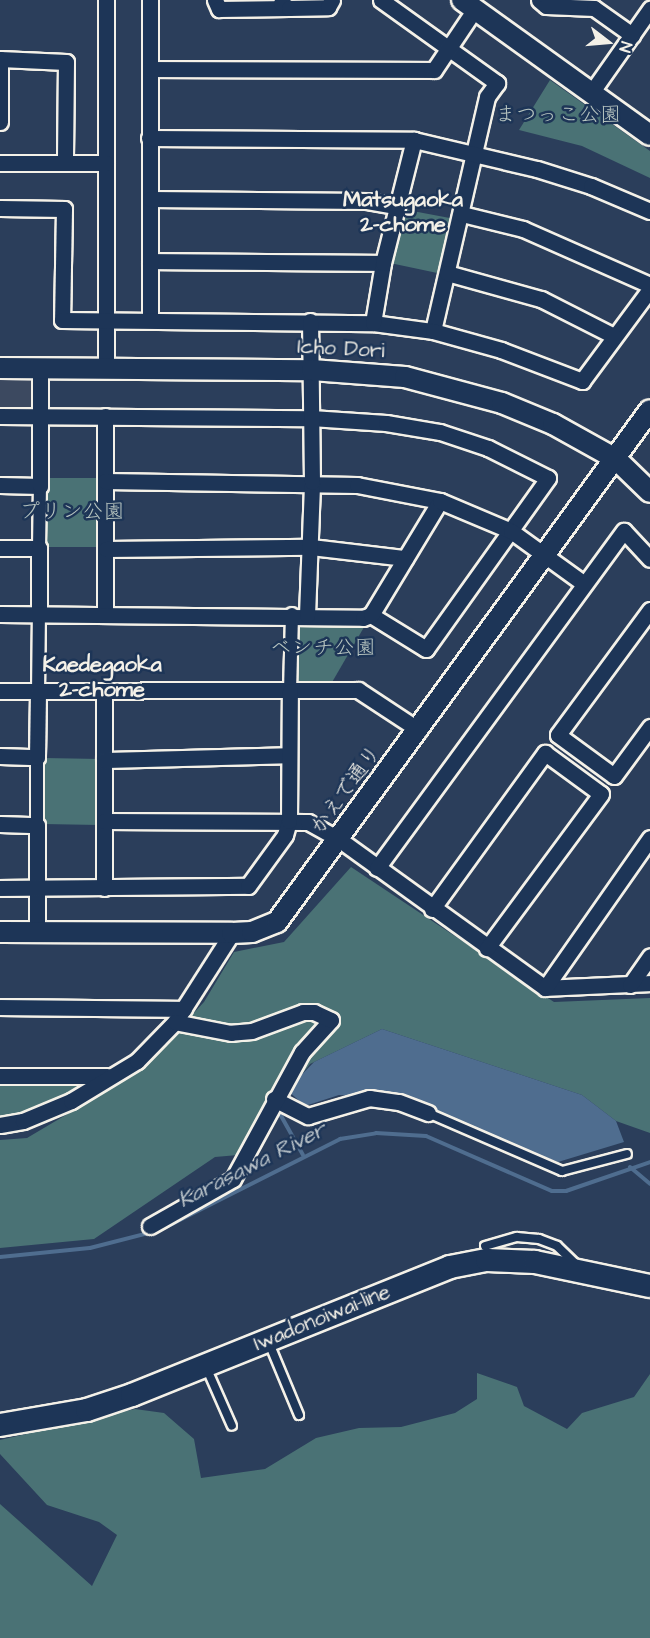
<!DOCTYPE html>
<meta charset="utf-8">
<style>
body{margin:0}
#map{position:relative;width:650px;height:1638px;overflow:hidden;background:#2b3e5b;font-family:"Architects Daughter","Klee One",sans-serif}
div>[style]{position:absolute}
[style*='--x']{left:calc(var(--x)*1px);top:calc(var(--y)*1px);width:calc(var(--w)*1px);rotate:calc(var(--a)*1deg)}
.built>*{inset:0;background:#3c4960}
.green>*{inset:0;background:#4a7275}
.water>*{inset:0;background:#4f6d8f}
.stream>*{height:4px;margin:-2px;padding:0 2px;transform-origin:2px;border-radius:2px;background:#4f6d8f}
.roads{filter:drop-shadow(2px 0 #f4f1e8) drop-shadow(-2px 0 #f4f1e8) drop-shadow(0 2px #f4f1e8) drop-shadow(0 -2px #f4f1e8)}
.service>*{height:8px;margin:-4px;padding:0 4px;transform-origin:4px;border-radius:4px;background:#1d3557}
.pedestrian>*{height:12px;margin:-6px;padding:0 6px;transform-origin:6px;border-radius:6px;background:#1d3557}
.minor>*{height:15px;margin:-7.5px;padding:0 7.5px;transform-origin:7.5px;border-radius:7.5px;background:#1d3557}
.tertiary>*{height:20px;margin:-10px;padding:0 10px;transform-origin:10px;border-radius:10px;background:#1d3557}
.secondary>*{height:22px;margin:-11px;padding:0 11px;transform-origin:11px;border-radius:11px;background:#1d3557}
span{translate:-50% -50%;white-space:nowrap;text-align:center;line-height:1.15;-webkit-text-stroke:5px #1d3557;paint-order:stroke}
.park-label{font-size:21px;color:#b8c5c0}
.street-label{font-size:21px;color:#f4f1e8}
.neighbourhood-label{font-size:22px;color:#f4f1e8;font-weight:700}
.water-label{font-size:22px;color:#bac3c9;font-style:italic}
.north{position:absolute;left:578px;top:12px;width:60px;height:60px;-webkit-text-stroke:4px #1d3557;paint-order:stroke;rotate:106deg;font-size:16px;font-weight:700;line-height:24px;text-align:center;color:#f4f1e8}
.north::after{content:'';display:block;margin:auto;width:21px;height:27px;background:#f4f1e8;clip-path:polygon(50% 0,100% 100%,50% 72%,0 100%)}
</style>
<div id="map">
<div class="built">
<div style="clip-path:polygon(0 379px,33px 379px,33px 408px,0 408px)"></div>
</div>
<div class="green">
<div style="clip-path:polygon(550px 80px,650px 151px,650px 178px,582px 146px,519px 130px)"></div>
<div style="clip-path:polygon(402px 209px,455px 219px,442px 274px,390px 263px)"></div>
<div style="clip-path:polygon(44px 478px,99px 478px,99px 547px,44px 547px)"></div>
<div style="clip-path:polygon(298px 622px,367px 622px,331px 684px,298px 683px)"></div>
<div style="clip-path:polygon(44px 758px,100px 759px,99px 825px,43px 824px)"></div>
<div style="clip-path:polygon(351px 867px,554px 1002px,650px 998px,650px 1133px,616px 1121px,582px 1095px,382px 1029px,310px 1064px,238px 1155px,215px 1157px,94px 1239px,0 1248px,0 1140px,27px 1138px,140px 1071px,204px 1002px,234px 952px,284px 942px)"></div>
<div style="clip-path:polygon(0 1078px,90px 1079px,70px 1098px,0 1121px)"></div>
<div style="clip-path:polygon(477px 1373px,517px 1387px,524px 1406px,567px 1429px,582px 1413px,634px 1397px,650px 1374px,650px 1638px,0 1638px,0 1504px,92px 1586px,117px 1535px,99px 1522px,47px 1505px,0 1454px,0 1440px,135px 1409px,164px 1413px,194px 1439px,201px 1478px,265px 1469px,316px 1438px,359px 1428px,401px 1427px,455px 1413px,477px 1399px)"></div>
</div>
<div class="water">
<div style="clip-path:polygon(382px 1029px,582px 1095px,616px 1121px,624px 1142px,558px 1162px,397px 1099px,339px 1095px,305px 1106px,287px 1090px,314px 1062px)"></div>
</div>
<div class="stream">
<div style="--x:280;--y:1114;--w:47;--a:60.7"></div>
<div style="--x:630;--y:1167;--w:26;--a:40"></div>
<div style="--x:0;--y:1257;--w:90;--a:-5.7"></div>
<div style="--x:90;--y:1248;--w:72;--a:-14.4"></div>
<div style="--x:160;--y:1230;--w:202;--a:-26.8"></div>
<div style="--x:340;--y:1139;--w:36;--a:-9"></div>
<div style="--x:376;--y:1133;--w:50;--a:3.4"></div>
<div style="--x:426;--y:1136;--w:137;--a:23.6"></div>
<div style="--x:552;--y:1191;--w:14;--a:0"></div>
<div style="--x:566;--y:1191;--w:89;--a:-19"></div>
</div>
<div class="roads">
<div class="service">
<div style="--x:428;--y:1113;--w:146;--a:23.4"></div>
<div style="--x:562;--y:1171;--w:67;--a:-14.7"></div>
<div style="--x:485;--y:1246;--w:33;--a:-16"></div>
<div style="--x:517;--y:1237;--w:22;--a:5"></div>
<div style="--x:539;--y:1239;--w:19;--a:21"></div>
<div style="--x:557;--y:1246;--w:28;--a:44"></div>
<div style="--x:269;--y:1343;--w:78;--a:67.4"></div>
<div style="--x:206;--y:1367;--w:64;--a:66.2"></div>
</div>
<div class="pedestrian">
<div style="--x:39;--y:548;--w:62;--a:-89.1"></div>
<div style="--x:290;--y:691;--w:77;--a:-88.5"></div>
<div style="--x:38;--y:692;--w:78;--a:-89.3"></div>
<div style="--x:37;--y:825;--w:68;--a:-90"></div>
</div>
<div class="minor">
<div style="--x:106;--y:0;--w:369;--a:90"></div>
<div style="--x:150;--y:0;--w:320;--a:90"></div>
<div style="--x:215;--y:0;--w:10;--a:66"></div>
<div style="--x:219;--y:9;--w:70;--a:-0.8"></div>
<div style="--x:381;--y:0;--w:143;--a:35.6"></div>
<div style="--x:497;--y:83;--w:17;--a:126"></div>
<div style="--x:487;--y:97;--w:240;--a:103"></div>
<div style="--x:539;--y:0;--w:9;--a:41"></div>
<div style="--x:546;--y:6;--w:48;--a:2.4"></div>
<div style="--x:594;--y:8;--w:47;--a:35.4"></div>
<div style="--x:281;--y:3;--w:9;--a:32"></div>
<div style="--x:289;--y:8;--w:39;--a:-1"></div>
<div style="--x:328;--y:7;--w:8;--a:-60"></div>
<div style="--x:0;--y:59;--w:66;--a:2.6"></div>
<div style="--x:66;--y:62;--w:101;--a:90.6"></div>
<div style="--x:150;--y:69;--w:284;--a:0.2"></div>
<div style="--x:434;--y:70;--w:73;--a:-56.1"></div>
<div style="--x:591;--y:93;--w:103;--a:-54.9"></div>
<div style="--x:0;--y:122;--w:63;--a:-90"></div>
<div style="--x:149;--y:138;--w:265;--a:0.4"></div>
<div style="--x:414;--y:140;--w:126;--a:13.3"></div>
<div style="--x:537;--y:169;--w:57;--a:17.5"></div>
<div style="--x:591;--y:186;--w:64;--a:23"></div>
<div style="--x:0;--y:163;--w:106;--a:0"></div>
<div style="--x:150;--y:199;--w:217;--a:0.5"></div>
<div style="--x:367;--y:201;--w:29;--a:10"></div>
<div style="--x:0;--y:208;--w:64;--a:0.9"></div>
<div style="--x:64;--y:209;--w:111;--a:91"></div>
<div style="--x:62;--y:320;--w:311;--a:0.6"></div>
<div style="--x:373;--y:323;--w:61;--a:7.6"></div>
<div style="--x:433;--y:331;--w:71;--a:15.6"></div>
<div style="--x:501;--y:350;--w:87;--a:20.9"></div>
<div style="--x:582;--y:381;--w:114;--a:-53.5"></div>
<div style="--x:462;--y:214;--w:63;--a:13.8"></div>
<div style="--x:523;--y:229;--w:139;--a:23.8"></div>
<div style="--x:150;--y:261;--w:233;--a:0.5"></div>
<div style="--x:447;--y:273;--w:98;--a:15.5"></div>
<div style="--x:541;--y:299;--w:82;--a:26.9"></div>
<div style="--x:373;--y:323;--w:61;--a:-80.5"></div>
<div style="--x:383;--y:263;--w:127;--a:-75.9"></div>
<div style="--x:0;--y:416;--w:311;--a:0.4"></div>
<div style="--x:311;--y:418;--w:75;--a:3.8"></div>
<div style="--x:386;--y:423;--w:55;--a:9.5"></div>
<div style="--x:440;--y:432;--w:51;--a:18.4"></div>
<div style="--x:488;--y:448;--w:67;--a:26.6"></div>
<div style="--x:548;--y:478;--w:210;--a:125.5"></div>
<div style="--x:426;--y:649;--w:65;--a:-148.3"></div>
<div style="--x:105;--y:416;--w:198;--a:90"></div>
<div style="--x:105;--y:481;--w:252;--a:0.9"></div>
<div style="--x:357;--y:485;--w:85;--a:10.9"></div>
<div style="--x:0;--y:485;--w:40;--a:1.4"></div>
<div style="--x:40;--y:486;--w:118;--a:-90"></div>
<div style="--x:0;--y:548;--w:39;--a:0"></div>
<div style="--x:39;--y:548;--w:66;--a:90"></div>
<div style="--x:106;--y:549;--w:205;--a:-0.6"></div>
<div style="--x:311;--y:547;--w:95;--a:6.7"></div>
<div style="--x:650;--y:610;--w:155;--a:126.4"></div>
<div style="--x:558;--y:735;--w:69;--a:36.2"></div>
<div style="--x:614;--y:776;--w:61;--a:-53.7"></div>
<div style="--x:0;--y:614;--w:363;--a:0.6"></div>
<div style="--x:363;--y:618;--w:9;--a:-21"></div>
<div style="--x:371;--y:615;--w:133;--a:-58.8"></div>
<div style="--x:440;--y:501;--w:77;--a:22.9"></div>
<div style="--x:511;--y:531;--w:89;--a:35.8"></div>
<div style="--x:307;--y:615;--w:133;--a:-87.8"></div>
<div style="--x:312;--y:482;--w:161;--a:-90.7"></div>
<div style="--x:0;--y:691;--w:358;--a:-0.2"></div>
<div style="--x:358;--y:690;--w:73;--a:33.3"></div>
<div style="--x:104;--y:692;--w:196;--a:90"></div>
<div style="--x:0;--y:756;--w:37;--a:2"></div>
<div style="--x:37;--y:757;--w:65;--a:-89.1"></div>
<div style="--x:104;--y:760;--w:185;--a:-1.5"></div>
<div style="--x:104;--y:821;--w:204;--a:0.3"></div>
<div style="--x:308;--y:822;--w:37;--a:29"></div>
<div style="--x:340;--y:840;--w:253;--a:35.8"></div>
<div style="--x:545;--y:988;--w:105;--a:-2.7"></div>
<div style="--x:0;--y:824;--w:37;--a:2"></div>
<div style="--x:37;--y:825;--w:108;--a:90"></div>
<div style="--x:377;--y:868;--w:418;--a:-53.8"></div>
<div style="--x:624;--y:531;--w:38;--a:47"></div>
<div style="--x:0;--y:888;--w:248;--a:-0.5"></div>
<div style="--x:248;--y:886;--w:63;--a:-54"></div>
<div style="--x:285;--y:835;--w:15;--a:-74"></div>
<div style="--x:289;--y:821;--w:130;--a:-89.6"></div>
<div style="--x:432;--y:909;--w:193;--a:-54.1"></div>
<div style="--x:545;--y:753;--w:69;--a:36.2"></div>
<div style="--x:601;--y:794;--w:192;--a:126.5"></div>
<div style="--x:630;--y:985;--w:35;--a:-55"></div>
<div style="--x:545;--y:988;--w:183;--a:-55"></div>
<div style="--x:0;--y:1007;--w:184;--a:0.6"></div>
<div style="--x:0;--y:1076;--w:107;--a:0"></div>
<div style="--x:274;--y:1099;--w:38;--a:27"></div>
<div style="--x:308;--y:1116;--w:64;--a:-16.4"></div>
<div style="--x:369;--y:1098;--w:30;--a:8"></div>
<div style="--x:399;--y:1102;--w:31;--a:21"></div>
<div style="--x:0;--y:1125;--w:23;--a:-10"></div>
<div style="--x:23;--y:1121;--w:52;--a:-22.6"></div>
<div style="--x:71;--y:1101;--w:77;--a:-31.2"></div>
<div style="--x:137;--y:1061;--w:54;--a:-45.7"></div>
<div style="--x:175;--y:1022;--w:106;--a:-57.4"></div>
<div style="--x:150;--y:1226;--w:95;--a:-29.5"></div>
<div style="--x:233;--y:1179;--w:145;--a:-61.5"></div>
<div style="--x:302;--y:1052;--w:43;--a:-47.8"></div>
<div style="--x:331;--y:1020;--w:19;--a:-155"></div>
<div style="--x:314;--y:1012;--w:11;--a:180"></div>
<div style="--x:303;--y:1012;--w:54;--a:159.6"></div>
<div style="--x:252;--y:1031;--w:21;--a:175"></div>
<div style="--x:231;--y:1033;--w:57;--a:-168.9"></div>
</div>
<div class="tertiary">
<div style="--x:462;--y:0;--w:231;--a:35.7"></div>
<div style="--x:0;--y:368;--w:312;--a:0.4"></div>
<div style="--x:312;--y:370;--w:93;--a:4.3"></div>
<div style="--x:405;--y:377;--w:100;--a:15"></div>
<div style="--x:502;--y:403;--w:55;--a:22.4"></div>
<div style="--x:553;--y:424;--w:72;--a:29.1"></div>
<div style="--x:616;--y:459;--w:47;--a:44.1"></div>
<div style="--x:0;--y:932;--w:232;--a:0.2"></div>
<div style="--x:232;--y:933;--w:20;--a:-3"></div>
<div style="--x:252;--y:932;--w:27;--a:-22"></div>
<div style="--x:277;--y:922;--w:633;--a:-53.93"></div>
</div>
<div class="secondary">
<div style="--x:0;--y:1425;--w:88;--a:-9.8"></div>
<div style="--x:87;--y:1410;--w:47;--a:-18.4"></div>
<div style="--x:132;--y:1395;--w:343;--a:-21.9"></div>
<div style="--x:450;--y:1267;--w:38;--a:-11"></div>
<div style="--x:487;--y:1260;--w:48;--a:2.4"></div>
<div style="--x:535;--y:1262;--w:117;--a:11.8"></div>
</div>
</div>
<div class="park-label">
<span style="left:558px;top:115px">まつっこ公園</span>
<span style="left:72px;top:512px">プリン公園</span>
<span style="left:323px;top:648px">ベンチ公園</span>
</div>
<div class="street-label">
<span style="left:341px;top:349px;rotate:3deg">Icho Dori</span>
<span style="left:346px;top:790px;rotate:-54deg">かえで通り</span>
<span style="left:322px;top:1318px;rotate:-22deg">Iwadonoiwai-line</span>
</div>
<div class="neighbourhood-label">
<span style="left:403px;top:212px">Matsugaoka<br>2-chome</span>
<span style="left:102px;top:677px">Kaedegaoka<br>2-chome</span>
</div>
<div class="water-label">
<span style="left:252px;top:1165px;rotate:-27deg">Karasawa River</span>
</div>
<div class="north">N</div>
</div>
